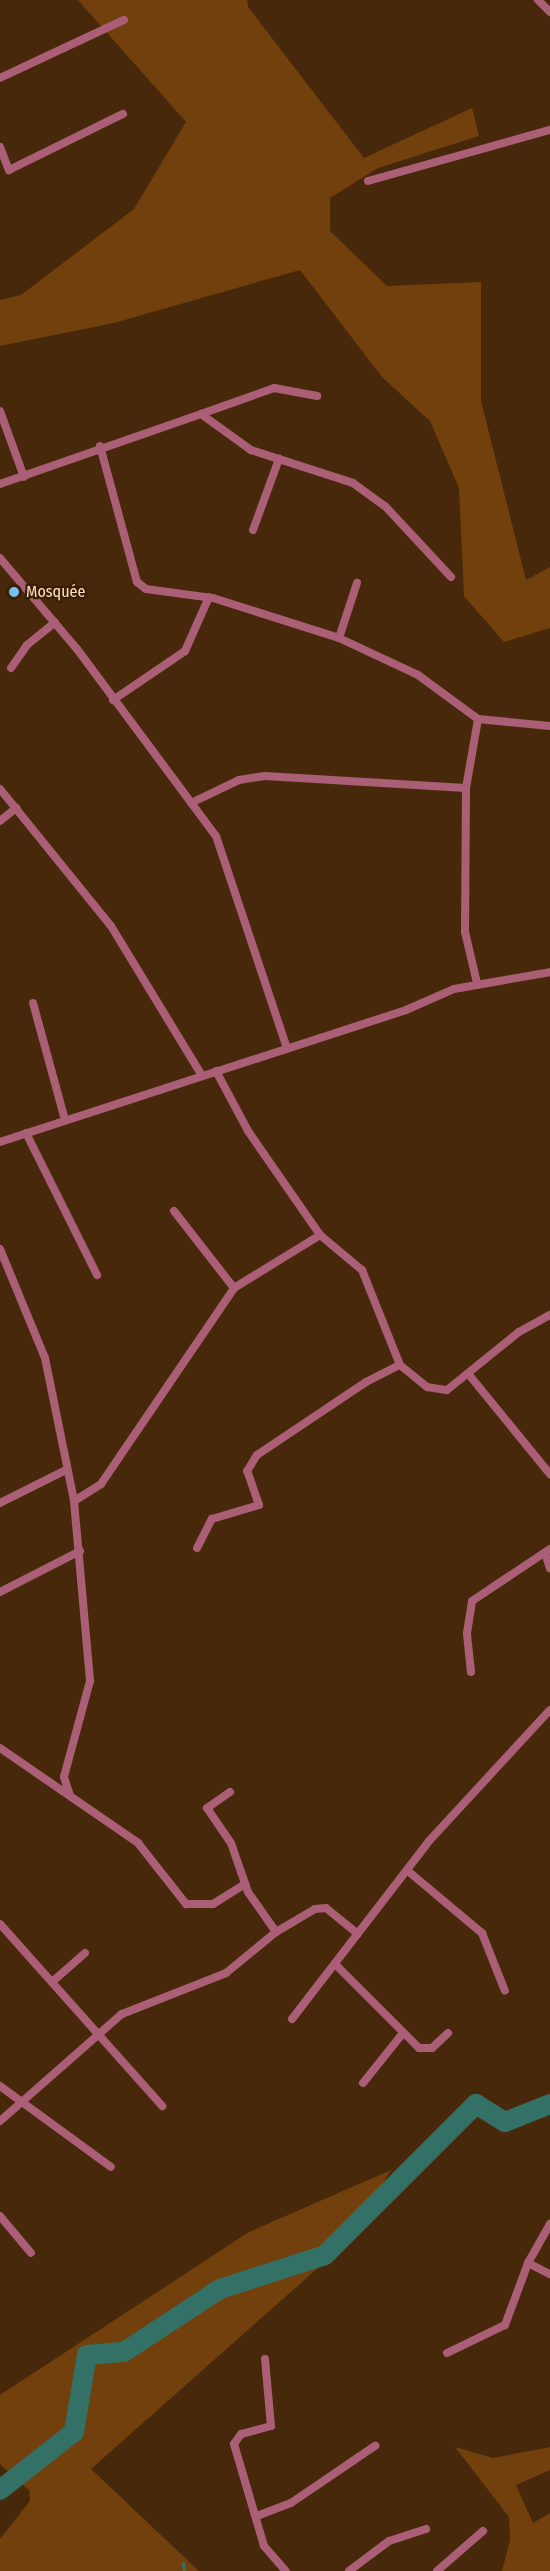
<!DOCTYPE html>
<meta charset="utf-8">
<style>
body{margin:0}
#map{position:relative;width:550px;height:2571px;overflow:hidden;background:#48280a;font-family:"Fira Sans Condensed",sans-serif}
div>[style]{position:absolute}
[style*='--x']{left:calc(var(--x)*1px);top:calc(var(--y)*1px);width:calc(var(--w)*1px);rotate:calc(var(--a)*1deg)}
.green>*{inset:0;background:#71400c}
.stream>*{height:3px;margin:-1.5px;padding:0 1.5px;transform-origin:1.5px;border-radius:1.5px;background:#337166}
.river>*{height:20px;margin:-10px;padding:0 10px;transform-origin:10px;border-radius:10px;background:#337166}
.minor>*{height:8px;margin:-4px;padding:0 4px;transform-origin:4px;border-radius:4px;background:#aa5f77}
.dots>*{width:16px;height:16px;translate:-50% -50%;box-sizing:border-box;border:3px solid #3d1e00;border-radius:50%}
span{translate:-50% -50%;white-space:nowrap;text-align:center;line-height:1.15;-webkit-text-stroke:4.5px #3d1e00;paint-order:stroke}
.poi-label{font-size:16px;color:#fae0cc}
.left{translate:0 -50%;text-align:left}
</style>
<div id="map">
<div class="green">
<div style="clip-path:polygon(78px 0,247px 0,248px 7px,364px 158px,472px 108px,479px 136px,378px 168px,330px 198px,330px 231px,387px 286px,481px 282px,481px 401px,526px 580px,550px 567px,550px 628px,504px 642px,464px 596px,459px 488px,430px 421px,382px 377px,300px 270px,114px 323px,0 346px,0 300px,21px 295px,134px 209px,186px 122px)"></div>
<div style="clip-path:polygon(391px 2170px,345px 2244px,91px 2469px,199px 2571px,0 2571px,0 2539px,30px 2501px,29px 2490px,0 2464px,0 2395px,249px 2232px)"></div>
<div style="clip-path:polygon(455px 2447px,493px 2458px,550px 2447px,550px 2470px,516px 2485px,533px 2523px,550px 2513px,550px 2571px,502px 2571px,510px 2540px,509px 2517px)"></div>
</div>
<div class="stream">
<div style="--x:183;--y:2563;--w:8;--a:83"></div>
</div>
<div class="river">
<div style="--x:0;--y:2490;--w:94;--a:-38.1"></div>
<div style="--x:74;--y:2432;--w:78;--a:-80.4"></div>
<div style="--x:87;--y:2355;--w:37;--a:-5"></div>
<div style="--x:124;--y:2352;--w:115;--a:-33.3"></div>
<div style="--x:220;--y:2289;--w:110;--a:-17.9"></div>
<div style="--x:325;--y:2255;--w:214;--a:-45"></div>
<div style="--x:476;--y:2104;--w:34;--a:32"></div>
<div style="--x:505;--y:2122;--w:48;--a:-21.8"></div>
</div>
<div class="minor">
<div style="--x:538;--y:0;--w:17;--a:45"></div>
<div style="--x:0;--y:78;--w:137;--a:-25.1"></div>
<div style="--x:0;--y:147;--w:25;--a:69"></div>
<div style="--x:9;--y:170;--w:127;--a:-26.2"></div>
<div style="--x:368;--y:181;--w:189;--a:-15.7"></div>
<div style="--x:0;--y:411;--w:70;--a:70"></div>
<div style="--x:201;--y:414;--w:77;--a:-19.6"></div>
<div style="--x:274;--y:388;--w:44;--a:10.5"></div>
<div style="--x:100;--y:446;--w:141;--a:74.8"></div>
<div style="--x:137;--y:582;--w:11;--a:38"></div>
<div style="--x:146;--y:589;--w:68;--a:7.7"></div>
<div style="--x:213;--y:598;--w:132;--a:17.6"></div>
<div style="--x:339;--y:638;--w:87;--a:25.1"></div>
<div style="--x:418;--y:675;--w:74;--a:36.3"></div>
<div style="--x:478;--y:719;--w:72;--a:5.6"></div>
<div style="--x:0;--y:484;--w:213;--a:-19.2"></div>
<div style="--x:201;--y:414;--w:62;--a:35.8"></div>
<div style="--x:251;--y:450;--w:107;--a:17.9"></div>
<div style="--x:353;--y:483;--w:39;--a:36"></div>
<div style="--x:385;--y:506;--w:97;--a:47.1"></div>
<div style="--x:253;--y:530;--w:76;--a:-69.9"></div>
<div style="--x:0;--y:558;--w:119;--a:49.8"></div>
<div style="--x:77;--y:649;--w:233;--a:53.4"></div>
<div style="--x:216;--y:836;--w:224;--a:71.5"></div>
<div style="--x:339;--y:638;--w:58;--a:-71.9"></div>
<div style="--x:11;--y:668;--w:28;--a:-55"></div>
<div style="--x:27;--y:645;--w:36;--a:-39"></div>
<div style="--x:113;--y:700;--w:87;--a:-34.2"></div>
<div style="--x:185;--y:651;--w:59;--a:-66"></div>
<div style="--x:0;--y:789;--w:176;--a:51"></div>
<div style="--x:111;--y:926;--w:173;--a:58.7"></div>
<div style="--x:191;--y:803;--w:53;--a:-25.6"></div>
<div style="--x:239;--y:780;--w:26;--a:-9"></div>
<div style="--x:265;--y:776;--w:201;--a:3.4"></div>
<div style="--x:0;--y:821;--w:21;--a:-39"></div>
<div style="--x:477;--y:983;--w:52;--a:-103.2"></div>
<div style="--x:465;--y:932;--w:144;--a:-89.6"></div>
<div style="--x:466;--y:788;--w:70;--a:-80.1"></div>
<div style="--x:33;--y:1003;--w:121;--a:74.7"></div>
<div style="--x:216;--y:1071;--w:68;--a:61.9"></div>
<div style="--x:248;--y:1131;--w:126;--a:55.3"></div>
<div style="--x:320;--y:1235;--w:55;--a:39.8"></div>
<div style="--x:362;--y:1270;--w:102;--a:68.2"></div>
<div style="--x:26;--y:1133;--w:159;--a:63.4"></div>
<div style="--x:0;--y:1142;--w:427;--a:-18"></div>
<div style="--x:406;--y:1010;--w:52;--a:-23.6"></div>
<div style="--x:454;--y:989;--w:97;--a:-10"></div>
<div style="--x:174;--y:1211;--w:98;--a:52.1"></div>
<div style="--x:0;--y:1249;--w:118;--a:67.6"></div>
<div style="--x:45;--y:1358;--w:146;--a:78.5"></div>
<div style="--x:74;--y:1501;--w:181;--a:84.9"></div>
<div style="--x:90;--y:1681;--w:99;--a:105.2"></div>
<div style="--x:64;--y:1777;--w:19;--a:72"></div>
<div style="--x:470;--y:1376;--w:127;--a:50.8"></div>
<div style="--x:74;--y:1501;--w:32;--a:-32"></div>
<div style="--x:101;--y:1484;--w:237;--a:-55.8"></div>
<div style="--x:234;--y:1288;--w:101;--a:-31.6"></div>
<div style="--x:0;--y:1503;--w:74;--a:-26.6"></div>
<div style="--x:197;--y:1548;--w:33;--a:-63"></div>
<div style="--x:212;--y:1519;--w:49;--a:-16.6"></div>
<div style="--x:259;--y:1505;--w:36;--a:-109"></div>
<div style="--x:247;--y:1471;--w:19;--a:-58"></div>
<div style="--x:257;--y:1455;--w:131;--a:-33.8"></div>
<div style="--x:366;--y:1382;--w:38;--a:-27"></div>
<div style="--x:400;--y:1365;--w:35;--a:39"></div>
<div style="--x:427;--y:1387;--w:20;--a:9"></div>
<div style="--x:447;--y:1390;--w:92;--a:-38.9"></div>
<div style="--x:519;--y:1332;--w:35;--a:-29"></div>
<div style="--x:545;--y:1553;--w:16;--a:72"></div>
<div style="--x:0;--y:1592;--w:90;--a:-27.1"></div>
<div style="--x:471;--y:1672;--w:39;--a:-96"></div>
<div style="--x:467;--y:1633;--w:32;--a:-81"></div>
<div style="--x:472;--y:1601;--w:94;--a:-33.7"></div>
<div style="--x:0;--y:1748;--w:168;--a:34.5"></div>
<div style="--x:138;--y:1843;--w:78;--a:51.8"></div>
<div style="--x:186;--y:1904;--w:27;--a:0"></div>
<div style="--x:213;--y:1904;--w:38;--a:-32"></div>
<div style="--x:230;--y:1792;--w:28;--a:145"></div>
<div style="--x:207;--y:1808;--w:42;--a:55.6"></div>
<div style="--x:231;--y:1843;--w:52;--a:70.9"></div>
<div style="--x:248;--y:1892;--w:49;--a:55"></div>
<div style="--x:408;--y:1871;--w:97;--a:40"></div>
<div style="--x:482;--y:1933;--w:62;--a:68.4"></div>
<div style="--x:0;--y:1924;--w:244;--a:48.3"></div>
<div style="--x:337;--y:1966;--w:116;--a:45"></div>
<div style="--x:419;--y:2048;--w:13;--a:0"></div>
<div style="--x:432;--y:2048;--w:22;--a:-43"></div>
<div style="--x:52;--y:1982;--w:44;--a:-41.3"></div>
<div style="--x:292;--y:2019;--w:225;--a:-52.4"></div>
<div style="--x:429;--y:1841;--w:178;--a:-47.3"></div>
<div style="--x:363;--y:2083;--w:64;--a:-51.3"></div>
<div style="--x:0;--y:2086;--w:137;--a:36.1"></div>
<div style="--x:0;--y:2121;--w:162;--a:-41.3"></div>
<div style="--x:122;--y:2014;--w:112;--a:-21.5"></div>
<div style="--x:226;--y:1973;--w:65;--a:-39.4"></div>
<div style="--x:276;--y:1932;--w:45;--a:-30.5"></div>
<div style="--x:315;--y:1909;--w:11;--a:-5"></div>
<div style="--x:326;--y:1908;--w:41;--a:39.1"></div>
<div style="--x:0;--y:2216;--w:48;--a:50"></div>
<div style="--x:528;--y:2263;--w:25;--a:27"></div>
<div style="--x:447;--y:2353;--w:64;--a:-25.8"></div>
<div style="--x:505;--y:2325;--w:66;--a:-69.6"></div>
<div style="--x:528;--y:2263;--w:45;--a:-60.6"></div>
<div style="--x:265;--y:2359;--w:67;--a:84.9"></div>
<div style="--x:271;--y:2426;--w:31;--a:165"></div>
<div style="--x:241;--y:2434;--w:12;--a:125"></div>
<div style="--x:234;--y:2444;--w:106;--a:73.6"></div>
<div style="--x:264;--y:2546;--w:33;--a:49"></div>
<div style="--x:257;--y:2516;--w:36;--a:-21"></div>
<div style="--x:291;--y:2503;--w:102;--a:-34.2"></div>
<div style="--x:349;--y:2571;--w:50;--a:-36.9"></div>
<div style="--x:389;--y:2541;--w:39;--a:-18"></div>
<div style="--x:437;--y:2571;--w:61;--a:-41"></div>
</div>
<div class="dots">
<div style="left:14px;top:592px;background:#73c0f6"></div>
</div>
<div class="poi-label">
<span class="left" style="left:26px;top:592px">Mosquée</span>
</div>
</div>
